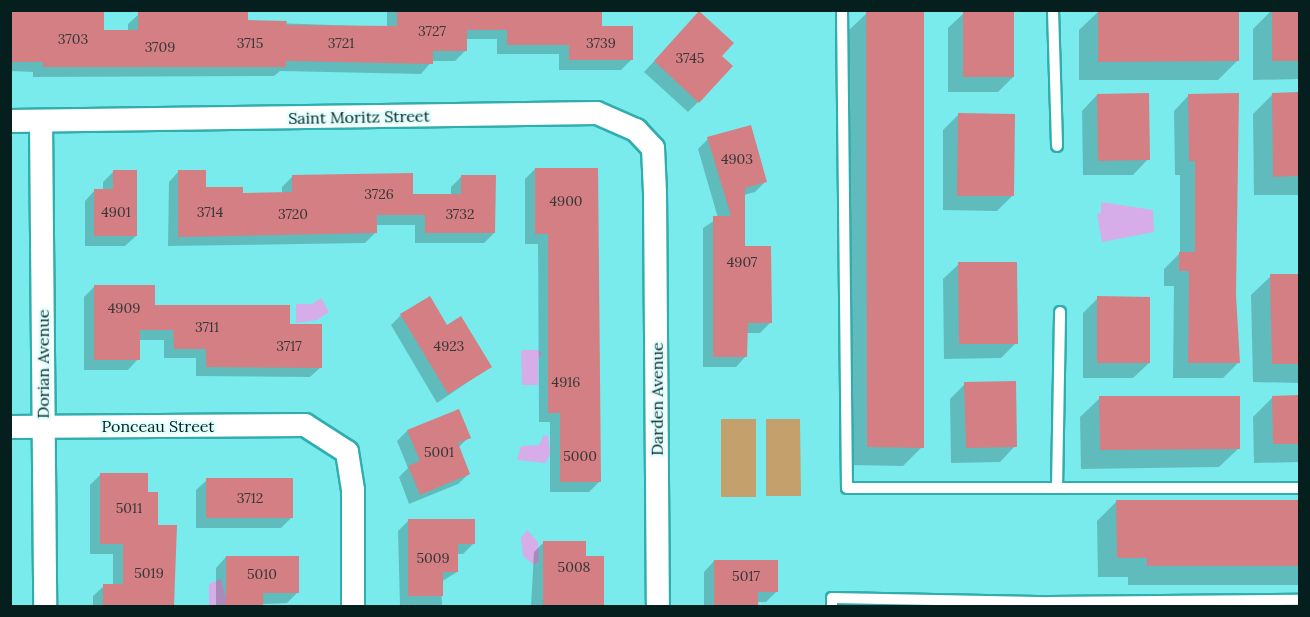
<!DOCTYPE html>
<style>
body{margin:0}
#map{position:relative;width:1310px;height:617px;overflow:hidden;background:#79ebec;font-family:Lora,serif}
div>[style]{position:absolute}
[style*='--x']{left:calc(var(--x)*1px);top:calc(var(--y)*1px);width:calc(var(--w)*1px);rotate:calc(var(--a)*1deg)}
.green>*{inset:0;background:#c4a06c}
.water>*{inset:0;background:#d6ade8}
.shadow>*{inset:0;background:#0003}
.building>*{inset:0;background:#d37f84}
.roads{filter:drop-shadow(2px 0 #31adae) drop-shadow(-2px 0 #31adae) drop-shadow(0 2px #31adae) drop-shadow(0 -2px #31adae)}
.lane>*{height:10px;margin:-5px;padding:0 5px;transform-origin:5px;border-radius:5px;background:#fff}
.street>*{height:22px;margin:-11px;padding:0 11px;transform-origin:11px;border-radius:11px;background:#fff}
span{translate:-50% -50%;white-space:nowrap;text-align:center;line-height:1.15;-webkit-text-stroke:4.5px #dffefd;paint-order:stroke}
.number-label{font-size:14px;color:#383638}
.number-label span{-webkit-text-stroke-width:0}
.street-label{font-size:16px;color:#051e1e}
.frame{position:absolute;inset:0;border:12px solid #051e1e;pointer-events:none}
</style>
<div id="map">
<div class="green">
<div style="clip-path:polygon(721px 419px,756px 419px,756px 497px,721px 497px)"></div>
<div style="clip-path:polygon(766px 419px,800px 419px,801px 496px,766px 496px)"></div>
</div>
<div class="water">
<div style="clip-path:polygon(1101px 202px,1153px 210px,1154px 232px,1102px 242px,1097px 214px,1101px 213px)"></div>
<div style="clip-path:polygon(321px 298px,329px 312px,317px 320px,296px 323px,296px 304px,312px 304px)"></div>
<div style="clip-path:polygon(521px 350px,538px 350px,542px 354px,538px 358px,538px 385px,522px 385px)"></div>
<div style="clip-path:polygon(544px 435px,548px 436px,550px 453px,546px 463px,517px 460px,521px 446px,539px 445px)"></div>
<div style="clip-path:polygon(527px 530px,538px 542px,539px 561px,534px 565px,523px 556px,521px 538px)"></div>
<div style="clip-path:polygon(221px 579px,228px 605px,209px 606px,209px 584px)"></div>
</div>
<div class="shadow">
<div style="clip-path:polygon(10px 10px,103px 31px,128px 31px,128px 24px,139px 14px,209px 10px,247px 10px,247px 22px,387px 27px,387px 10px,601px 10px,601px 28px,631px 60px,621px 70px,559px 70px,559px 54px,497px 54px,497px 39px,466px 39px,466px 50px,455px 61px,432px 61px,421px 74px,280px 71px,274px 76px,33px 77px,33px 72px,10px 71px)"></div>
<div style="clip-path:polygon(1272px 10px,1300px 10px,1300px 79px,1253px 80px,1253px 29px)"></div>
<div style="clip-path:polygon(1099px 11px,1238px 60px,1218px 80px,1079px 80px,1079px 30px)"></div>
<div style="clip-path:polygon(867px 13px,922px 447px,903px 466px,848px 465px,848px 31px)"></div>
<div style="clip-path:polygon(964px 13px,1013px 77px,998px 92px,948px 92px,948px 28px)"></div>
<div style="clip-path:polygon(689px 24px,698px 102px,688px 112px,644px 72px)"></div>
<div style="clip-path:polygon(1273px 94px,1300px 94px,1300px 195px,1254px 195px,1253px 114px)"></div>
<div style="clip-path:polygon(1097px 95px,1148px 159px,1133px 175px,1083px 175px,1082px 111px)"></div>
<div style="clip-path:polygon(1189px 95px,1235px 295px,1238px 363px,1223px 378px,1173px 378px,1174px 286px,1164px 286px,1164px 269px,1180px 253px,1180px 175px,1175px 175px,1174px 111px)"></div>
<div style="clip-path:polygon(959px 114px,1012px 196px,997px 211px,943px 210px,943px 130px)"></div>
<div style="clip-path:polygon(708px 139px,766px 181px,755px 192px,744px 195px,744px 248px,771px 322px,760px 333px,746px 333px,746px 356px,736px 367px,703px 367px,703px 228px,718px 218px,698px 149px)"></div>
<div style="clip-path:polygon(535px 169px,600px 481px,589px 492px,550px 492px,550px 422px,539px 422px,538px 244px,525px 244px,525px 179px)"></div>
<div style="clip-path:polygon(179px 171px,205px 188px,241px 195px,282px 194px,282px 187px,292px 177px,412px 195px,451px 196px,451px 187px,462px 176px,494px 233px,484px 243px,415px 243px,415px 225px,376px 225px,376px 232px,365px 243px,168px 246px,169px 182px)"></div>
<div style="clip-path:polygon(113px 172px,136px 236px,125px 246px,85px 246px,85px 201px,95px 190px,103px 190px,103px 182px)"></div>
<div style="clip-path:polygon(959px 264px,1016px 343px,1001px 358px,944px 359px,943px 279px)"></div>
<div style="clip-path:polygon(1300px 275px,1300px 383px,1253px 382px,1251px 295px,1271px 276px)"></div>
<div style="clip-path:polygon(94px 287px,154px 307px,289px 325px,321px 367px,310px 377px,196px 376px,196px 358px,164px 358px,164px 340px,138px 340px,138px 359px,128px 370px,84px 370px,84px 297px)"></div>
<div style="clip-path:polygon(1098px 298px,1149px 363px,1133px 378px,1083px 378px,1083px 313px)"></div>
<div style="clip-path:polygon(401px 315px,447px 327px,490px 367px,437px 403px,391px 325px)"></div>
<div style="clip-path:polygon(965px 384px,1015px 446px,1000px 462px,951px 463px,950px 399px)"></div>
<div style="clip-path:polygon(1273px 397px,1300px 397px,1300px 462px,1254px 463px,1253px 417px)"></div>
<div style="clip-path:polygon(1100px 398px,1239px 448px,1219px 467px,1081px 469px,1080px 417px)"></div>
<div style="clip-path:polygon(407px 431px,469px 437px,458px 448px,469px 474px,458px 484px,409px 504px,399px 477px,408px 468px,397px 441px)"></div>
<div style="clip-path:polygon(100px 475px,146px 493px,156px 527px,176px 527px,173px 606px,93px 606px,93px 596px,104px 586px,113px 586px,113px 554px,90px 554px,90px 485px)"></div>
<div style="clip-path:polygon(207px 480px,291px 518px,281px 528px,196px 528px,196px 490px)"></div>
<div style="clip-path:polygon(1117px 501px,1300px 501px,1300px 585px,1128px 585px,1128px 577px,1098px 577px,1097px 521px)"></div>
<div style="clip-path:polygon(408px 521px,474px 543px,463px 554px,457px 554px,457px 572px,441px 582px,442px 606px,400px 606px,398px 531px)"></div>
<div style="clip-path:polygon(544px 542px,584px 557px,602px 557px,602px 606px,531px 606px,534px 552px)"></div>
<div style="clip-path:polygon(226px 557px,298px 592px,287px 603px,216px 606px,216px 568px)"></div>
<div style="clip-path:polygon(714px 561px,777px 591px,766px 602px,756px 602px,756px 606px,704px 606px,704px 572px)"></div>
</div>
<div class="building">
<div style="clip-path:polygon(10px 10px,104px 10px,104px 30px,138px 30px,138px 12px,248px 10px,248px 20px,287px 21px,286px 25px,397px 26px,397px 10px,602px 10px,602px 26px,633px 26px,633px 60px,569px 60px,569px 45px,507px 45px,507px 30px,467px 30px,467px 51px,433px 51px,433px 64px,286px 61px,286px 67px,43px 67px,43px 62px,10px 62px)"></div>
<div style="clip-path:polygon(1098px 10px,1239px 10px,1239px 61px,1098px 62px)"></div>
<div style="clip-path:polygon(1272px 10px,1299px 10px,1299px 61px,1272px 61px)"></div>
<div style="clip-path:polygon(699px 11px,734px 43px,722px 56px,733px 66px,699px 103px,654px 61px)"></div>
<div style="clip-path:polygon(866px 11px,924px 12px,924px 448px,867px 447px)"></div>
<div style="clip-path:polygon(963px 12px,1014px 12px,1014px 77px,963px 77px)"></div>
<div style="clip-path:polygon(1299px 92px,1299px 176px,1273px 177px,1272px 93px)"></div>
<div style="clip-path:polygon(1149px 93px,1150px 160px,1098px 161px,1097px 94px)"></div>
<div style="clip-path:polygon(1239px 93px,1236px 295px,1240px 363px,1188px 363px,1189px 271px,1179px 271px,1179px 252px,1195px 252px,1195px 161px,1189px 161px,1188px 94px)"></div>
<div style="clip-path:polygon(958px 113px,1015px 114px,1014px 196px,957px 196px)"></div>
<div style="clip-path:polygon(751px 125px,767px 182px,745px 188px,745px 246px,771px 246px,772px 323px,748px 323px,747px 357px,713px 357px,713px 216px,731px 216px,707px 137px)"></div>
<div style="clip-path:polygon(535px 168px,598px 168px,601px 482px,560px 482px,560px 413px,548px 413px,548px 234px,535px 234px)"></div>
<div style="clip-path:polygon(113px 170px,137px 170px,137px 236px,94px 236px,94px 189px,113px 189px)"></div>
<div style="clip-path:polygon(178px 170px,206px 170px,206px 187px,243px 187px,243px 193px,292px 192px,292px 175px,413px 173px,413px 194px,461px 194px,461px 175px,496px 175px,495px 233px,425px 233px,425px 215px,377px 215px,377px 233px,178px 237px)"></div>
<div style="clip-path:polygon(958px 262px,1017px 262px,1018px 344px,959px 344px)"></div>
<div style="clip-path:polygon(1270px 274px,1299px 274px,1299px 364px,1272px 364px)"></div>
<div style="clip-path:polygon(94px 285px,155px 285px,155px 305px,290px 305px,290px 324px,322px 324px,322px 368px,206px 367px,206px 349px,174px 349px,173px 330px,140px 330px,140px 360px,94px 360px)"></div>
<div style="clip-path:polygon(430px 296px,447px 325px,461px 316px,492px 367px,448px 394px,400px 314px)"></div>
<div style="clip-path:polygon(1097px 296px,1150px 297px,1150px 363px,1097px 363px)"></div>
<div style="clip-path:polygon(1016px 381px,1017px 447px,966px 448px,964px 382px)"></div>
<div style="clip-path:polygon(1299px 395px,1299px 444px,1273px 444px,1272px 396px)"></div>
<div style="clip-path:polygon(1099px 396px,1240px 396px,1240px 449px,1100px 450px)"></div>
<div style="clip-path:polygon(459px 409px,471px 438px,458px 443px,470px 474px,420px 495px,408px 466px,420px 461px,407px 430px)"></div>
<div style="clip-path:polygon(100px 473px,148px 473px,148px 492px,158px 492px,158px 525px,177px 525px,174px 606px,103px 606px,103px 584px,123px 584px,123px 544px,100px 544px)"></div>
<div style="clip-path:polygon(206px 478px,293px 478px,293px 518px,206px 518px)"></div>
<div style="clip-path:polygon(1116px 500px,1299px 500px,1299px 566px,1147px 566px,1147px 558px,1117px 558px)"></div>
<div style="clip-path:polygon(408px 519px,475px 519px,475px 544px,458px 544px,458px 572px,443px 572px,443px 596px,408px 596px)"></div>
<div style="clip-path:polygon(543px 541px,586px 541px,586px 556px,604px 556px,604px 606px,543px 606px)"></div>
<div style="clip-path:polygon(226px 556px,299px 556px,299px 593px,263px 593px,263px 606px,226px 606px)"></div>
<div style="clip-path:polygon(714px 560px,778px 560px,778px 592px,758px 592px,758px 606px,714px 606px)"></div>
</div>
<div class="roads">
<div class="lane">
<div style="--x:842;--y:10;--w:478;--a:89.4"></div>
<div style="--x:847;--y:488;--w:453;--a:0"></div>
<div style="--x:1053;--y:10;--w:136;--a:88.3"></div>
<div style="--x:1057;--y:488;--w:176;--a:-89"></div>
<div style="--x:832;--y:606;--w:8;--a:-90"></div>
<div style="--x:832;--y:598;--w:218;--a:1.1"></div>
<div style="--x:1050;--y:606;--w:4;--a:-90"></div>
<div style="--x:1050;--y:602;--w:250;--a:-0.5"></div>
</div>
<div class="street">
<div style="--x:10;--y:121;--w:587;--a:-0.78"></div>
<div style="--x:597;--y:113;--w:43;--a:23.6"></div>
<div style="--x:636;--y:130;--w:25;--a:47"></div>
<div style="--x:653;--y:148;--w:44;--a:87.4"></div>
<div style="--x:655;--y:192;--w:414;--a:89.6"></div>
<div style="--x:41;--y:121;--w:485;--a:89.5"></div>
<div style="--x:10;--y:427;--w:295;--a:-0.4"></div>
<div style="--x:305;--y:425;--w:50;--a:32.7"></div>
<div style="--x:347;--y:452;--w:38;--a:81"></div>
<div style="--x:353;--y:490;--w:116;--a:90"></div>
</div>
</div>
<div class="number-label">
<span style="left:432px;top:31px">3727</span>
<span style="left:73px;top:39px">3703</span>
<span style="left:250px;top:43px">3715</span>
<span style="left:341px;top:43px">3721</span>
<span style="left:601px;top:43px">3739</span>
<span style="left:160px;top:47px">3709</span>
<span style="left:690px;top:58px">3745</span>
<span style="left:737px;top:159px">4903</span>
<span style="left:379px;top:194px">3726</span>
<span style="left:566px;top:201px">4900</span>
<span style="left:116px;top:212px">4901</span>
<span style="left:210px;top:212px">3714</span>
<span style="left:293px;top:214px">3720</span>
<span style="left:460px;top:214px">3732</span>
<span style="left:742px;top:262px">4907</span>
<span style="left:124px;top:308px">4909</span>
<span style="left:207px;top:327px">3711</span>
<span style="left:289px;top:346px">3717</span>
<span style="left:449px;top:346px">4923</span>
<span style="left:566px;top:382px">4916</span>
<span style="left:439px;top:452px">5001</span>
<span style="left:580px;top:456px">5000</span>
<span style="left:250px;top:498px">3712</span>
<span style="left:129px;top:508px">5011</span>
<span style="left:433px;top:558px">5009</span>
<span style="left:574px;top:567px">5008</span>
<span style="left:149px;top:573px">5019</span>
<span style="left:262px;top:574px">5010</span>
<span style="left:746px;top:576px">5017</span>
</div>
<div class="street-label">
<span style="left:359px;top:117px;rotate:-1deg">Saint Moritz Street</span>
<span style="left:43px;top:364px;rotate:-90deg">Dorian Avenue</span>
<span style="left:657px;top:399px;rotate:-90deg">Darden Avenue</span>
<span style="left:158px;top:426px">Ponceau Street</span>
</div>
<div class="frame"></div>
</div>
